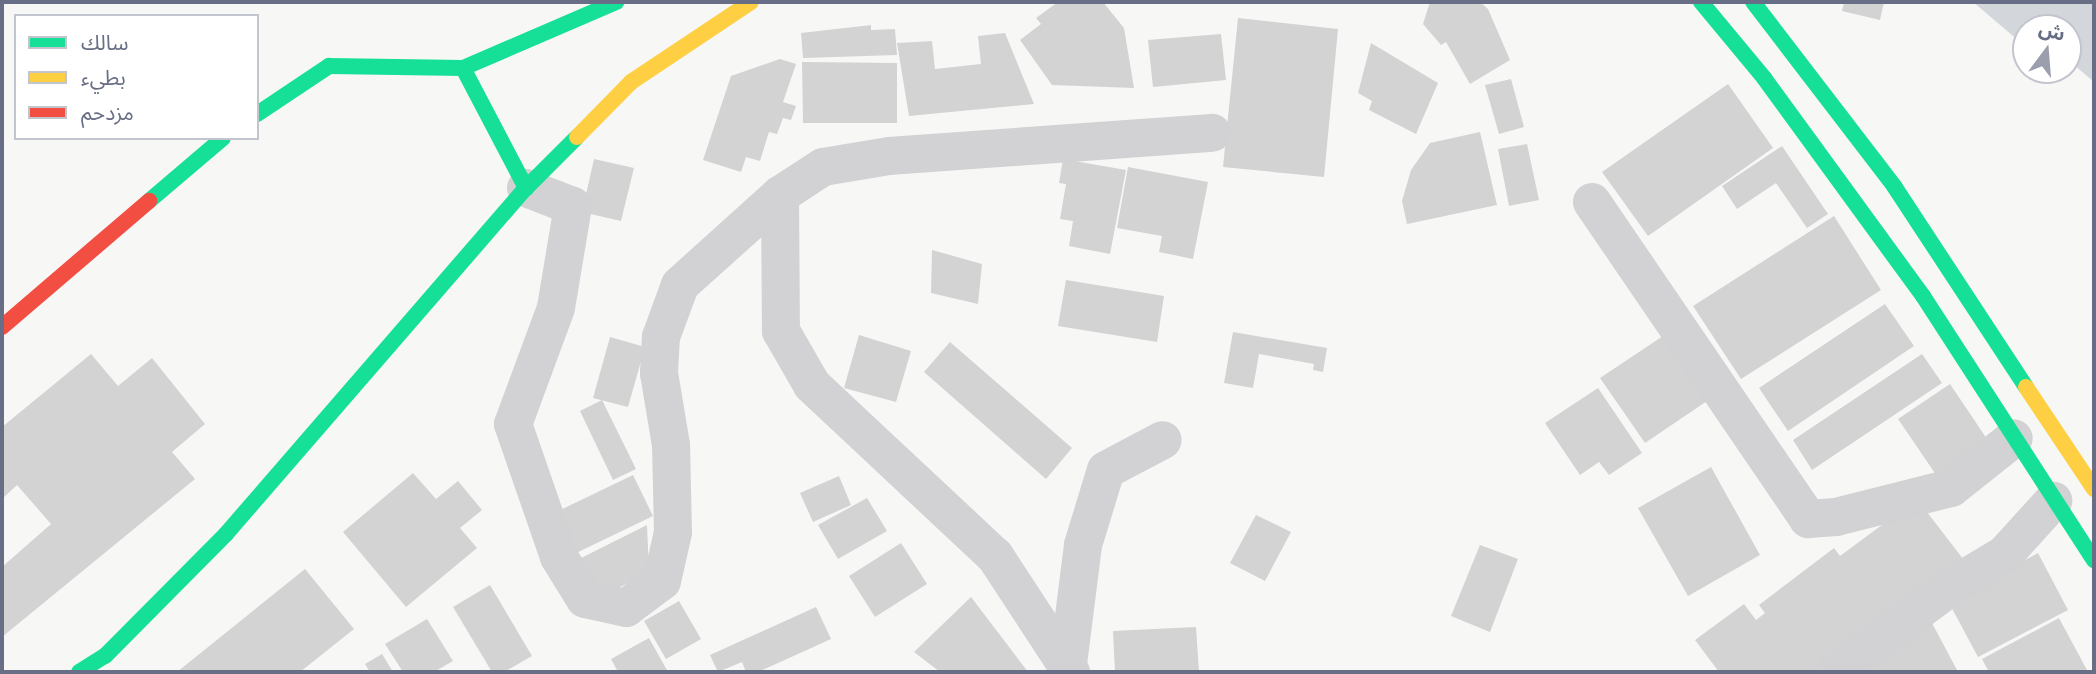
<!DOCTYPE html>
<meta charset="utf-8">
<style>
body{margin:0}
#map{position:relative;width:2096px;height:674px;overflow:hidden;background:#f7f7f6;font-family:"PT Sans","Noto Sans Arabic",sans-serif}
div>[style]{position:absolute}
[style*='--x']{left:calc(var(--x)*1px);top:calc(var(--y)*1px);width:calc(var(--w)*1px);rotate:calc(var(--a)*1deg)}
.water>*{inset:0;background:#d3d7db}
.building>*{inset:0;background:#d3d3d4}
.street>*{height:38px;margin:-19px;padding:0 19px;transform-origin:19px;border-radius:19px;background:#d2d2d4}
.fast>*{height:16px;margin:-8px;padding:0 8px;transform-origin:8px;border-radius:8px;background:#16e098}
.slow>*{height:16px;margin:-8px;padding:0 8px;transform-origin:8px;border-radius:8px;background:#ffcf43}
.jam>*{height:16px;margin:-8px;padding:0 8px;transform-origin:8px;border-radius:8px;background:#f24e42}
span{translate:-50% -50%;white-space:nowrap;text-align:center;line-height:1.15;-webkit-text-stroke:7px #fff;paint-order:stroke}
.frame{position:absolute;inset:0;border:4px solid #686e85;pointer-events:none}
.legend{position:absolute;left:14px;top:14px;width:245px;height:126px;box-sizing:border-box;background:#fff;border:2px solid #c3c5ce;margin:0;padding:9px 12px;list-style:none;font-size:21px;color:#686e85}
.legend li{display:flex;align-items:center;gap:14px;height:35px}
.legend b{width:35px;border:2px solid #c3c5ce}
.north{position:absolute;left:2012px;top:14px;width:70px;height:70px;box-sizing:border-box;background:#fff;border:2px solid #c3c5ce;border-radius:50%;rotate:16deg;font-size:19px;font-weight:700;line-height:28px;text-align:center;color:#686e85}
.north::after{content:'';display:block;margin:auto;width:24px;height:32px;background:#9a9ead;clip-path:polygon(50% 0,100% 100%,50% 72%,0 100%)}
</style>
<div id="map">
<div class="water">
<div style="clip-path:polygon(1973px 2px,2094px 2px,2094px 82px,2074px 65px,2064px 78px,2054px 70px,2068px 70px,2068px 28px,2026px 28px,2026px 47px)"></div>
</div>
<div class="building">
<div style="clip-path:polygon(1058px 2px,1103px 2px,1124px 28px,1134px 88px,1052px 85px,1020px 40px,1041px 24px,1036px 18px)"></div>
<div style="clip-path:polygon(1430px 2px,1480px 2px,1488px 9px,1510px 60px,1470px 84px,1446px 42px,1441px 45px,1423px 24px)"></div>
<div style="clip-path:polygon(1844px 2px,1884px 2px,1880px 20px,1842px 11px)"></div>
<div style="clip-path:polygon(1238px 18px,1338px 29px,1324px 177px,1223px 167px)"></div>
<div style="clip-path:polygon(871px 25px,871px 30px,895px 29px,897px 55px,803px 58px,801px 33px)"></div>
<div style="clip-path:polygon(1005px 33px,1034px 104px,909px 116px,897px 43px,932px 41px,935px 69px,981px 64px,978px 36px)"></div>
<div style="clip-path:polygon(1221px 34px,1226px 80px,1153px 87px,1148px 40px)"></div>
<div style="clip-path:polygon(1371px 43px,1438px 83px,1416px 134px,1369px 110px,1372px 101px,1358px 93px)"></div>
<div style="clip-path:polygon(780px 59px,796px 64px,783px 102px,796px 106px,791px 120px,783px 118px,777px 134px,769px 132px,760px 161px,746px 157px,741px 172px,703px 160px,731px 76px)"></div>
<div style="clip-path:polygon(802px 62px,897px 63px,897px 123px,803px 123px)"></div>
<div style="clip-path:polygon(1511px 79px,1524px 127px,1499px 134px,1485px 85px)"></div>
<div style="clip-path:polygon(1728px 84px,1773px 148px,1648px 236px,1602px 172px)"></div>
<div style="clip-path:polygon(1480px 132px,1497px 205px,1407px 224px,1402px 201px,1411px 170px,1430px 143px)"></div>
<div style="clip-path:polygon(1527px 144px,1539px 200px,1509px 206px,1498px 149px)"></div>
<div style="clip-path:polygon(1782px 146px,1828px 214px,1807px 228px,1776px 183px,1737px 209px,1722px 186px)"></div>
<div style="clip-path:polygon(594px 159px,634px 168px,621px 221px,582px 212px)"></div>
<div style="clip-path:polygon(1063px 159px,1126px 170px,1110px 254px,1069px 246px,1073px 221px,1060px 219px,1066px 184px,1059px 183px)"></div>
<div style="clip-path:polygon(1128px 167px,1208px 182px,1193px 259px,1159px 252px,1162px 236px,1117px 228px)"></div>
<div style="clip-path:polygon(1834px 216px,1881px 290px,1741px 379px,1693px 306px)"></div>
<div style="clip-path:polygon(932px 250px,982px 264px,978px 304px,931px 293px)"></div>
<div style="clip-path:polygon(1066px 280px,1164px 296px,1157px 342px,1058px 326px)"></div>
<div style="clip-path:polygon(1885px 304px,1914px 346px,1788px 431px,1759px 388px)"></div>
<div style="clip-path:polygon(1233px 332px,1327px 348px,1323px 372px,1313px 370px,1314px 364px,1259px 354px,1253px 388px,1224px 383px)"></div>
<div style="clip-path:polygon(1669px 332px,1713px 397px,1645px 443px,1600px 378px)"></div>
<div style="clip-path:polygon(859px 335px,911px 351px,896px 402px,844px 388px)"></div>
<div style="clip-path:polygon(610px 337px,645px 347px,628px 407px,593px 398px)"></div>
<div style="clip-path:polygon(950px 342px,1072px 448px,1046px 479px,924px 372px)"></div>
<div style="clip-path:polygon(91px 354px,118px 386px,152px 358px,205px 424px,172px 452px,195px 479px,2px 637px,2px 567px,51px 524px,17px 485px,2px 499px,2px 427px)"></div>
<div style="clip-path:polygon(1922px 354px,1942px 383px,1812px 470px,1793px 440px)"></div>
<div style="clip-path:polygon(1950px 384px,1993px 448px,1941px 482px,1898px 419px)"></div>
<div style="clip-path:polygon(1598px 388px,1642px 453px,1609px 475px,1599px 462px,1580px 475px,1545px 423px)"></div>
<div style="clip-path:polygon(602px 400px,636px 469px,613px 480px,580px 411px)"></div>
<div style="clip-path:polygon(1711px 467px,1760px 555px,1688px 596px,1638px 508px)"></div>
<div style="clip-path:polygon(413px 473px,436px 499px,458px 481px,482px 510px,460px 528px,477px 548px,406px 607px,343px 532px)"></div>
<div style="clip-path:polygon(633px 475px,653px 516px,572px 555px,552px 514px)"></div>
<div style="clip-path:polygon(839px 476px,851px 505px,813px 522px,800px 493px)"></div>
<div style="clip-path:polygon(867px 498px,887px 531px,838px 559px,818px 525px)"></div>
<div style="clip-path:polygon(1917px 499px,1970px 568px,1831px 672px,1719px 672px,1695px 640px,1744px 604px,1756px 620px,1765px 613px,1759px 605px,1834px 548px,1840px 556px)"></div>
<div style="clip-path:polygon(1256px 515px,1291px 532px,1265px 581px,1230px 563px)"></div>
<div style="clip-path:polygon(647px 525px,649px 572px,601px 597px,581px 558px)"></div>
<div style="clip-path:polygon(901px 543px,927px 584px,875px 617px,849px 576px)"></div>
<div style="clip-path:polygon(1480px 545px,1518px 559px,1490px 632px,1451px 616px)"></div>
<div style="clip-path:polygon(2038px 553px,2068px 610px,1978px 657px,1948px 601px)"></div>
<div style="clip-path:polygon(305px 569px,354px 629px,300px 672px,177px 672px)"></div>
<div style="clip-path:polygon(490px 585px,532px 656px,504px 672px,492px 672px,453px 607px)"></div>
<div style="clip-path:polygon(971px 597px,1028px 672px,940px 672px,914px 652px)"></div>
<div style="clip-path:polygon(679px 601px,701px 639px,666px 659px,644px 621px)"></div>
<div style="clip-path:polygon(816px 607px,831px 639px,758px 672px,746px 672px,742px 662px,718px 672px,710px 655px)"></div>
<div style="clip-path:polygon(2059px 618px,2088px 672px,1989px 672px,1982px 659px)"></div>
<div style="clip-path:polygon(427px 619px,453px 661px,434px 672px,403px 672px,385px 644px)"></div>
<div style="clip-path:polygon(1932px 623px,1958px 672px,1869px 672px,1874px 654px)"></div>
<div style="clip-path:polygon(1196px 627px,1199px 672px,1115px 672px,1113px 631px)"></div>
<div style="clip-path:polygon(649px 638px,668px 672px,618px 672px,611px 659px)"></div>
<div style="clip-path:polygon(382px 654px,393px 672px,370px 672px,365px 664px)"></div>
</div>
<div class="street">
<div style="--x:526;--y:188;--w:50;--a:21"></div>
<div style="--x:573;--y:206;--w:103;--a:99.5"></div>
<div style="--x:556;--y:308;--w:124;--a:110.3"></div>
<div style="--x:513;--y:424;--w:141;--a:70.9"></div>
<div style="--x:559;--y:557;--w:49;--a:58.2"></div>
<div style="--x:585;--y:599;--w:42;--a:12.4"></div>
<div style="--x:626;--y:608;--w:45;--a:-36.9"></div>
<div style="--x:662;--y:581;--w:50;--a:-77.3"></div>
<div style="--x:673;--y:532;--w:87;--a:-91.3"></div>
<div style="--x:671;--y:445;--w:73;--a:-99.5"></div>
<div style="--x:659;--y:373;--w:36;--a:-87"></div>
<div style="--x:661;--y:337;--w:55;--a:-69.9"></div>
<div style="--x:680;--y:285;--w:135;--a:-42"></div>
<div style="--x:780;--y:195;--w:51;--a:-33.1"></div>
<div style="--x:823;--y:167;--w:67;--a:-9.5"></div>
<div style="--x:889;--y:156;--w:324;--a:-4.1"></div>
<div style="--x:780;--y:195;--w:136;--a:89.6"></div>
<div style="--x:781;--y:331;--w:62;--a:60.1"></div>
<div style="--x:812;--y:385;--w:250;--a:43.1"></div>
<div style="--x:995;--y:556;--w:139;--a:56.8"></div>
<div style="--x:1592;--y:202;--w:384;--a:55.7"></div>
<div style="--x:1808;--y:519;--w:28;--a:-4"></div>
<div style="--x:1836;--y:517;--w:119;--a:-14.2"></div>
<div style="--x:1951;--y:488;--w:80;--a:-38.4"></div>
<div style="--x:1068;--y:664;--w:120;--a:-82.8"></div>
<div style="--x:1083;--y:545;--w:78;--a:-73"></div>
<div style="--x:1106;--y:470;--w:64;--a:-27.8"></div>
<div style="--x:1836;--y:672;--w:144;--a:-36.6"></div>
<div style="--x:1952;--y:586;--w:62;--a:-31.1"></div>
<div style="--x:2005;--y:554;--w:72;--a:-47.8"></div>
</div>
<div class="fast">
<div style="--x:1701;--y:2;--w:99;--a:50.3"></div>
<div style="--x:1764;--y:78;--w:270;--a:53.9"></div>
<div style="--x:1923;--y:296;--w:315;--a:57.1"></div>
<div style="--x:1753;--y:2;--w:232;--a:52.5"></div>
<div style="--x:1894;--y:186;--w:240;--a:56.7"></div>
<div style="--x:463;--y:68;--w:136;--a:62.3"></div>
<div style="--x:257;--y:114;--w:87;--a:-33.7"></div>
<div style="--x:329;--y:66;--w:134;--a:0.9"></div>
<div style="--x:463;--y:68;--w:167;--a:-23.3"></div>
<div style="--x:149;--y:201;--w:97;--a:-40.4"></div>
<div style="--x:79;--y:672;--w:31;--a:-32"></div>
<div style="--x:105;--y:656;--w:172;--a:-45.2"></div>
<div style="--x:226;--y:534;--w:458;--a:-49.1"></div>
<div style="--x:526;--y:188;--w:72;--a:-45"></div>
</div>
<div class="slow">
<div style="--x:577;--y:137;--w:77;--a:-45.5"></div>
<div style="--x:631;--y:82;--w:144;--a:-33.7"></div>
<div style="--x:2026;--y:387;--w:123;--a:56.3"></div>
</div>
<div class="jam">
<div style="--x:2;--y:327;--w:194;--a:-40.6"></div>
</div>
<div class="frame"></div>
<ul class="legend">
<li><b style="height:9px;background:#16e098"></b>سالك</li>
<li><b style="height:9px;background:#ffcf43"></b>بطيء</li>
<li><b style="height:9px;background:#f24e42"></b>مزدحم</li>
</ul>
<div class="north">ش</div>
</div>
